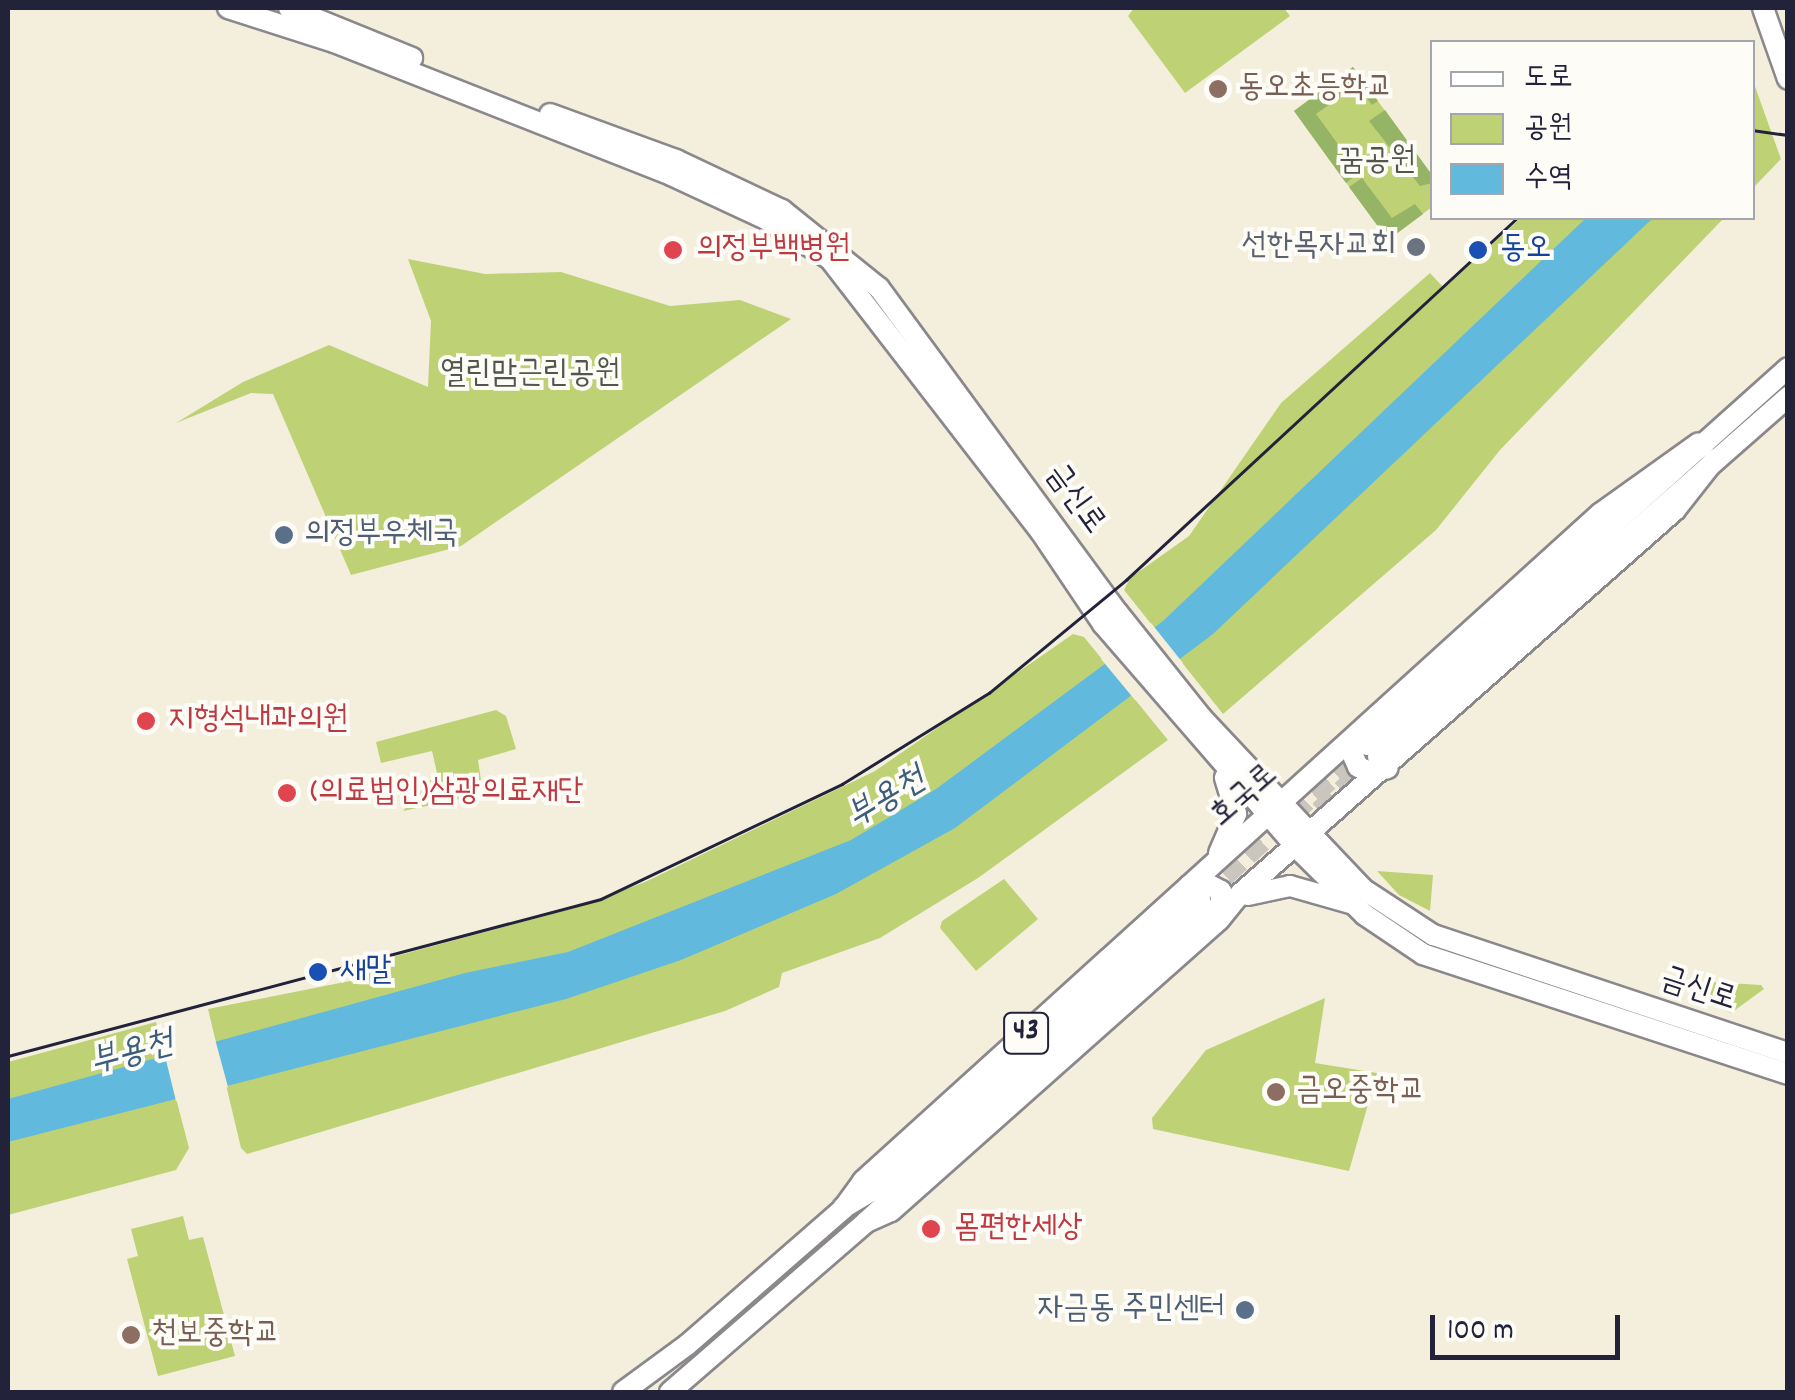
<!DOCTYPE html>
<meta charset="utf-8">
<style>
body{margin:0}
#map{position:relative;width:1795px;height:1400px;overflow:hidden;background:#f4efdd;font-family:Dekko,"Poor Story",sans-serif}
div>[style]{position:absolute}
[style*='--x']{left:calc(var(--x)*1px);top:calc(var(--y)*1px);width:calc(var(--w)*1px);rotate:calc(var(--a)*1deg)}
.green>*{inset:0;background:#bed275}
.forest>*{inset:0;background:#96b466}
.water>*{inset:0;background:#61b9de}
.pier>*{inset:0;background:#f4efdd}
.secondary-tunnel>*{height:20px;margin-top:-10px;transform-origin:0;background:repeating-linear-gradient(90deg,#cac6bd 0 20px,transparent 0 30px)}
.roads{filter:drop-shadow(2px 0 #8b888c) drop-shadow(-2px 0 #8b888c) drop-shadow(0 2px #8b888c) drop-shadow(0 -2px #8b888c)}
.secondary>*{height:20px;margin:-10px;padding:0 10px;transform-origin:10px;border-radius:10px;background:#fff}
.primary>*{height:20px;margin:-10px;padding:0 10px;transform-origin:10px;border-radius:10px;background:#fff}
.tram>*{height:2.5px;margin:-1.25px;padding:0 1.25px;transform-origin:1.25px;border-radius:1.25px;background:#22223b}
.dots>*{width:28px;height:28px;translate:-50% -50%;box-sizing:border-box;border:5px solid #fdfcf7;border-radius:50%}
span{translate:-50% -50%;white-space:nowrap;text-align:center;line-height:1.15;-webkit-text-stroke:8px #fdfcf7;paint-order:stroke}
.shield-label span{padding:2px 8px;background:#fdfcf7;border:2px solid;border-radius:8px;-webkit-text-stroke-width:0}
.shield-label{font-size:30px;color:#22223b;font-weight:700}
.education-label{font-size:32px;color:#785e54}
.left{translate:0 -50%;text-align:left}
.park-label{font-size:32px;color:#51574c}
.worship-label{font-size:32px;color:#5b616d}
.right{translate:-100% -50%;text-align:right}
.health-label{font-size:32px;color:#be3a42}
.transit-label{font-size:32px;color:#164399}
.street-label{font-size:32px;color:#22223b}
.service-label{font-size:32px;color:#4e5e75}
.water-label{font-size:35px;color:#3b5e7c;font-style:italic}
.frame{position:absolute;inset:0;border:10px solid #22223b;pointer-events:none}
.legend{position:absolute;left:1430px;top:40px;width:325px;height:180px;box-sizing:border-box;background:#fdfcf7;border:2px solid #a5a5ac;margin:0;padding:12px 18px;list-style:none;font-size:30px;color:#22223b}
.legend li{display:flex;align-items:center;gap:20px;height:50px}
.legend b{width:50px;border:2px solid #a5a5ac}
.scale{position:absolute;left:1430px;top:1315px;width:190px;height:45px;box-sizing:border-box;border:5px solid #22223b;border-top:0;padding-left:12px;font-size:30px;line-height:35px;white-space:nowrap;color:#22223b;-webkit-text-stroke:8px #fdfcf7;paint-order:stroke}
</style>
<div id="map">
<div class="green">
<div style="clip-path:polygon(1134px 8px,1284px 8px,1290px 16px,1185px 93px,1128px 16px)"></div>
<div style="clip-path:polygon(1353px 67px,1432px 175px,1432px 207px,1388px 240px,1294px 111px)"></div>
<div style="clip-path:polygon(1752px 78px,1781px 159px,1753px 188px,1752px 188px)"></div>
<div style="clip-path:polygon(1521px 218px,1724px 218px,1500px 450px,1436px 530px,1223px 714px,1124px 590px,1130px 578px,1189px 536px,1281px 403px,1430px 273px,1443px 287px)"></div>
<div style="clip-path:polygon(408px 259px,485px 274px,561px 272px,670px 306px,740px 300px,791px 319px,461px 546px,351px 575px,273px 394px,251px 393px,176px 423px,243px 382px,329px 345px,428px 387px,431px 321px)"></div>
<div style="clip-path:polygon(1073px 634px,1084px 637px,1168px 740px,978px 878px,880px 938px,782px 973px,779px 987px,725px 1011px,247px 1154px,241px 1148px,208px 1009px,365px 978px,363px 965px,574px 908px,645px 882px,875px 771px)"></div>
<div style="clip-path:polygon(496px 710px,506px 716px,516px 749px,478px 760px,483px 794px,403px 811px,437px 773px,432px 751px,381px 763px,376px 742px)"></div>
<div style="clip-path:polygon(1377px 871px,1433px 875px,1430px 911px,1399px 895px)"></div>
<div style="clip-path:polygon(1004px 879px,1038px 919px,976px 971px,940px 928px,942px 921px)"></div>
<div style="clip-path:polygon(1695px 981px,1761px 985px,1764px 989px,1731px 1013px,1694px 998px)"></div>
<div style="clip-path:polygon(1325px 998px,1315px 1063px,1377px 1073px,1349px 1171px,1153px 1129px,1152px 1118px,1206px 1050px)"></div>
<div style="clip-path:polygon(156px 1022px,189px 1148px,176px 1170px,8px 1215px,8px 1062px)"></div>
<div style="clip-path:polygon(183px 1216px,189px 1240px,203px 1237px,235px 1356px,158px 1376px,127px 1259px,138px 1256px,131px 1229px)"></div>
</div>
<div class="forest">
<div style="clip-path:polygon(1353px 67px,1378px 101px,1372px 105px,1357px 85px,1316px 114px,1359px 173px,1346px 183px,1294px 111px)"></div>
<div style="clip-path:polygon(1385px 110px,1432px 175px,1432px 183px,1420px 186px,1369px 121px)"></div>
<div style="clip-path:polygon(1362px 178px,1392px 218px,1415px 204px,1423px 214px,1388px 240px,1349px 187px)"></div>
</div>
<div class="water">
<div style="clip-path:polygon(1586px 218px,1653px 218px,1213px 634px,955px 828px,836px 894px,681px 960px,566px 999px,8px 1142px,8px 1099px,465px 973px,568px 952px,851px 840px,936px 789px,1163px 621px)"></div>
</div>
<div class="pier">
<div style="clip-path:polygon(1788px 31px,1788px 95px,1765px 114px,1752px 65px)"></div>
<div style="clip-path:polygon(1151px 623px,1183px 663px,1135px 700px,1101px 659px)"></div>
<div style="clip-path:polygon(215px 1039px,228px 1087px,176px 1101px,164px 1052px)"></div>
</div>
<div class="secondary-tunnel">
<div style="--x:1297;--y:831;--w:105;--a:-42.3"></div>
<div style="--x:1203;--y:896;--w:221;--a:-42.4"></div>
</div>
<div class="roads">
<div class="secondary">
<div style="--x:1763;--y:8;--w:75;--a:70.6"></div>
<div style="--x:1367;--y:745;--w:565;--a:-41.84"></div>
<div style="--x:1378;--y:757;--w:546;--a:-41.28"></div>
<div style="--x:1311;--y:834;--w:76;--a:46.6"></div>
<div style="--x:1363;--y:889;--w:84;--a:33.3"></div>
<div style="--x:1433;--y:935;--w:374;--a:18.4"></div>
<div style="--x:1295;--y:846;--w:98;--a:44.6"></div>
<div style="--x:1365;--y:915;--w:70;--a:33.9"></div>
<div style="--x:1423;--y:954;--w:384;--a:18.2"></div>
<div style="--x:843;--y:1208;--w:33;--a:-31"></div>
<div style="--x:871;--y:1191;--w:440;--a:-41.6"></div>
<div style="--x:866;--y:1222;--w:464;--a:-42.2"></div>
</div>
<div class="primary">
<div style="--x:228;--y:8;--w:111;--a:17.8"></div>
<div style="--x:334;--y:42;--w:362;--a:21.5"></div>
<div style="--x:671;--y:175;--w:105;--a:24.9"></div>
<div style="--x:766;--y:219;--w:75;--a:32"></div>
<div style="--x:830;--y:259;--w:345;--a:52.3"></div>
<div style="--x:1041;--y:532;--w:111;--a:56"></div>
<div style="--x:1103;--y:624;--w:294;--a:49.1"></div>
<div style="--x:289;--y:8;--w:133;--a:22.1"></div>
<div style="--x:550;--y:114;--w:134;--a:20.1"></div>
<div style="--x:676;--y:160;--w:117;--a:25.3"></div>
<div style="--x:782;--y:210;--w:124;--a:38.8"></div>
<div style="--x:879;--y:288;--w:403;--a:53.7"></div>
<div style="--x:1118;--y:613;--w:133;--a:51.4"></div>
<div style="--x:1201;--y:717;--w:161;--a:46.8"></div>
<div style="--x:1357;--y:736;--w:16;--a:112"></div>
<div style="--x:1351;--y:751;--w:17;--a:66"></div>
<div style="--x:1358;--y:767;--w:14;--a:21"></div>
<div style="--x:1371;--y:772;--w:17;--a:-13"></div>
<div style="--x:1219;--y:853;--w:43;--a:-66.4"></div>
<div style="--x:1236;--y:814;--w:38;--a:-107"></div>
<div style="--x:1189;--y:886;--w:16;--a:-15"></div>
<div style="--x:1204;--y:882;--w:19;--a:28"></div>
<div style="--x:1221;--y:891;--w:27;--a:92"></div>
<div style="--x:1248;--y:895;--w:43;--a:-12.1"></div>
<div style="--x:1290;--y:886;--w:62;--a:15.8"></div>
<div style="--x:623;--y:1392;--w:79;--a:-36.3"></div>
<div style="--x:687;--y:1345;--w:207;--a:-41.1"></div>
<div style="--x:843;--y:1209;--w:34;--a:-54"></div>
<div style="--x:863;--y:1181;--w:995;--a:-42.15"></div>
<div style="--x:1601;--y:513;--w:120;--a:-35.5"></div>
<div style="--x:670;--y:1392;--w:259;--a:-40.9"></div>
<div style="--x:866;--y:1222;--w:27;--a:-24"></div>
<div style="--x:891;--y:1211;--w:438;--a:-41.6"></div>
<div style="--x:1219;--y:920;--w:35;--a:-51"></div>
<div style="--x:1241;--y:893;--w:579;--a:-41.43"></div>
<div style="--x:1675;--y:510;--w:65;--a:-51.9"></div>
</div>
</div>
<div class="tram">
<div style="--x:1752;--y:130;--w:36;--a:8"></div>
<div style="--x:8;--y:1056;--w:613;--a:-14.83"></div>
<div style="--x:601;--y:899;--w:267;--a:-25.5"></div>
<div style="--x:842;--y:784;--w:173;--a:-31.8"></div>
<div style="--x:989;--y:693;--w:178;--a:-39.5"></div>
<div style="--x:1126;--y:580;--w:533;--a:-42.79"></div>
</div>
<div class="dots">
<div style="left:1218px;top:89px;background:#8d6e63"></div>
<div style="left:1416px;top:247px;background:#6b7280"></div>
<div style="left:673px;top:250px;background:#e0444e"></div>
<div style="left:1478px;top:250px;background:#1a4fb4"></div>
<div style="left:284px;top:535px;background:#5c6f8a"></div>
<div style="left:146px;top:721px;background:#e0444e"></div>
<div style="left:287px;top:793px;background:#e0444e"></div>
<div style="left:318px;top:972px;background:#1a4fb4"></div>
<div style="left:1276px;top:1092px;background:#8d6e63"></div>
<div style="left:931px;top:1229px;background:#e0444e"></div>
<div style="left:1245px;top:1310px;background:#5c6f8a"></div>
<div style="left:131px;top:1335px;background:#8d6e63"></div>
</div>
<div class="shield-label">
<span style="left:1026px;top:1033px">43</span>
</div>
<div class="education-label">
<span class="left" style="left:1238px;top:89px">동오초등학교</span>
<span class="left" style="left:1296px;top:1092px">금오중학교</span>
<span class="left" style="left:151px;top:1335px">천보중학교</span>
</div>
<div class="park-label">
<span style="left:1377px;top:162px">꿈공원</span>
<span style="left:530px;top:375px">열린맘근린공원</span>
</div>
<div class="worship-label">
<span class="right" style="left:1396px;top:247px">선한목자교회</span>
</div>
<div class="health-label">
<span class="left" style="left:696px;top:250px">의정부백병원</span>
<span class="left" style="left:168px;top:721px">지형석내과의원</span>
<span class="left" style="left:310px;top:793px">(의료법인)삼광의료재단</span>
<span class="left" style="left:954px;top:1229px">몸편한세상</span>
</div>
<div class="transit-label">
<span class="left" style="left:1500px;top:250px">동오</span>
<span class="left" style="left:340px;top:972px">새말</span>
</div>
<div class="street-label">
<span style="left:1074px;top:500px;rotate:54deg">금신로</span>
<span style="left:1245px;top:797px;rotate:-41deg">호국로</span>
<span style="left:1698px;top:991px;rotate:18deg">금신로</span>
</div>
<div class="service-label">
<span class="left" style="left:304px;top:535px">의정부우체국</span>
<span class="right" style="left:1225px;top:1310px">자금동 주민센터</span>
</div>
<div class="water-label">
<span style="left:887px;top:799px;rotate:-31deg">부용천</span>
<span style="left:132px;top:1054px;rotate:-15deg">부용천</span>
</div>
<div class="frame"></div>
<ul class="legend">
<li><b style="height:12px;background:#fff"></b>도로</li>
<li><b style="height:28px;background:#bed275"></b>공원</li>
<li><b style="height:28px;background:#61b9de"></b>수역</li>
</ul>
<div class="scale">100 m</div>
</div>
